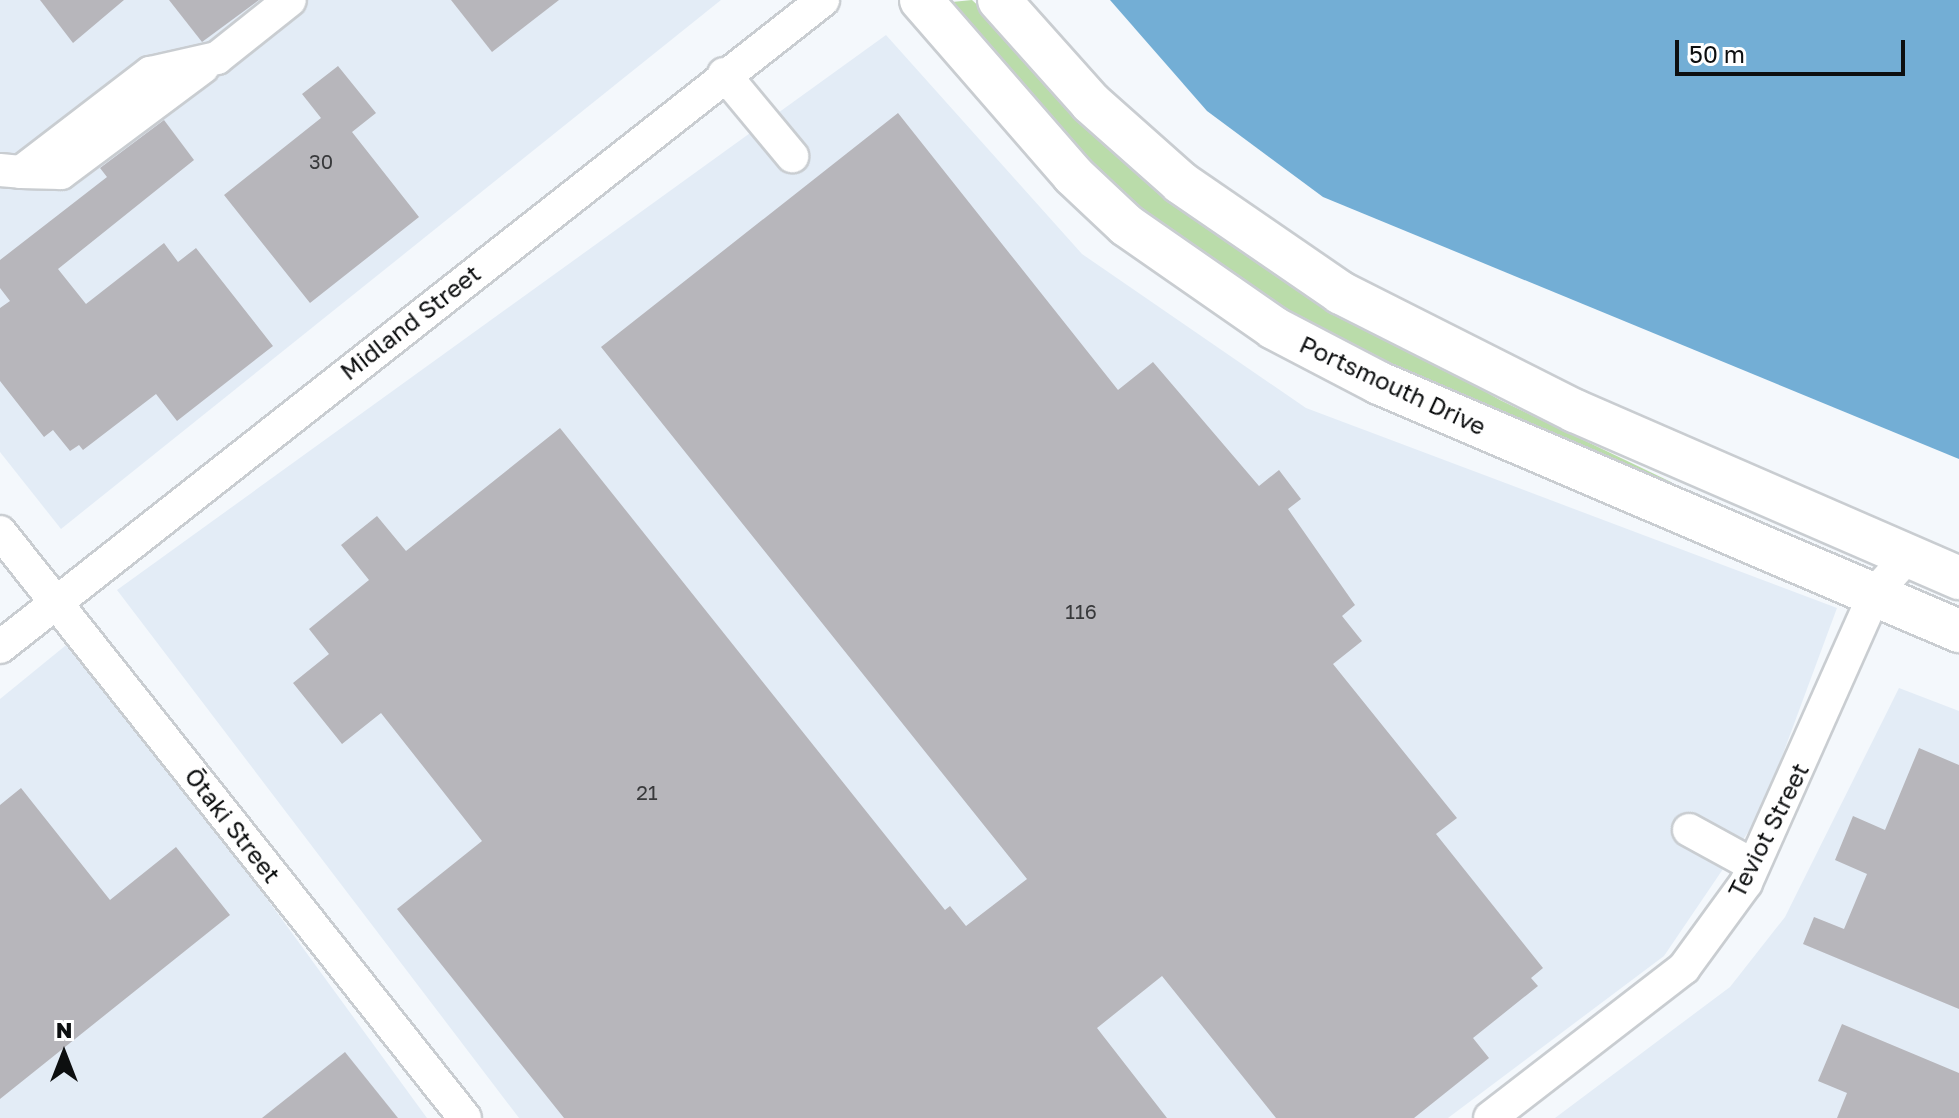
<!DOCTYPE html>
<meta charset="utf-8">
<style>
body{margin:0}
#map{position:relative;width:1959px;height:1118px;overflow:hidden;background:#f4f8fc;font-family:"Golos Text",sans-serif}
div>[style]{position:absolute}
[style*='--x']{left:calc(var(--x)*1px);top:calc(var(--y)*1px);width:calc(var(--w)*1px);rotate:calc(var(--a)*1deg)}
.built>*{inset:0;background:#e3ecf6}
.green>*{inset:0;background:#badcaa}
.water>*{inset:0;background:#73aed5}
.building>*{inset:0;background:#b7b6bb}
.roads{filter:drop-shadow(2px 0 #c9cdd1) drop-shadow(-2px 0 #c9cdd1) drop-shadow(0 2px #c9cdd1) drop-shadow(0 -2px #c9cdd1)}
.minor>*{height:32px;margin:-16px;padding:0 16px;transform-origin:16px;border-radius:16px;background:#fff}
.major>*{height:42px;margin:-21px;padding:0 21px;transform-origin:21px;border-radius:21px;background:#fff}
span{translate:-50% -50%;white-space:nowrap;text-align:center;line-height:1.15;-webkit-text-stroke:6px #fff;paint-order:stroke}
.number-label{font-size:20px;color:#38393b}
.number-label span{-webkit-text-stroke-width:0}
.street-label{font-size:24px;color:#0d0f10}
.north{position:absolute;left:24px;top:1014px;width:80px;height:80px;-webkit-text-stroke:6px #fff;paint-order:stroke;rotate:0deg;font-size:22px;font-weight:700;line-height:32px;text-align:center;color:#0d0f10}
.north::after{content:'';display:block;margin:auto;width:28px;height:36px;background:#0d0f10;clip-path:polygon(50% 0,100% 100%,50% 72%,0 100%)}
.scale{position:absolute;left:1675px;top:40px;width:230px;height:36px;box-sizing:border-box;border:4px solid #0d0f10;border-top:0;padding-left:10px;font-size:24px;line-height:28px;white-space:nowrap;color:#0d0f10;-webkit-text-stroke:6px #fff;paint-order:stroke}
</style>
<div id="map">
<div class="built">
<div style="clip-path:polygon(0 0,721px 0,61px 529px,0 452px)"></div>
<div style="clip-path:polygon(886px 35px,1082px 254px,1306px 408px,1837px 608px,1761px 813px,1664px 956px,1448px 1118px,519px 1118px,117px 590px)"></div>
<div style="clip-path:polygon(76px 637px,427px 1118px,0 1118px,0 699px)"></div>
<div style="clip-path:polygon(1899px 688px,1959px 711px,1959px 1118px,1555px 1118px,1730px 987px,1785px 917px)"></div>
</div>
<div class="green">
<div style="clip-path:polygon(972px 0,1254px 259px,1500px 400px,1671px 482px,1668px 489px,1347px 350px,1203px 265px,1086px 162px,952px 2px)"></div>
</div>
<div class="water">
<div style="clip-path:polygon(1110px 0,1959px 0,1959px 459px,1323px 197px,1207px 111px)"></div>
</div>
<div class="building">
<div style="clip-path:polygon(40px 0,124px 0,73px 43px)"></div>
<div style="clip-path:polygon(169px 0,259px 0,202px 42px)"></div>
<div style="clip-path:polygon(451px 0,559px 0,492px 52px)"></div>
<div style="clip-path:polygon(338px 66px,376px 113px,352px 132px,419px 217px,310px 303px,224px 195px,321px 118px,302px 94px)"></div>
<div style="clip-path:polygon(898px 113px,1118px 390px,1153px 362px,1259px 486px,1279px 470px,1301px 499px,1288px 509px,1355px 605px,1342px 616px,1362px 641px,1333px 664px,1457px 818px,1436px 834px,1543px 968px,1531px 978px,1538px 986px,1473px 1038px,1489px 1058px,1414px 1118px,1276px 1118px,1162px 976px,1097px 1028px,1167px 1118px,564px 1118px,397px 909px,482px 841px,381px 713px,342px 744px,293px 683px,329px 654px,309px 629px,369px 580px,341px 545px,377px 516px,406px 551px,560px 428px,945px 910px,950px 906px,966px 926px,1027px 879px,601px 347px)"></div>
<div style="clip-path:polygon(164px 120px,194px 160px,58px 269px,86px 304px,164px 243px,178px 262px,196px 248px,273px 346px,177px 421px,156px 394px,83px 450px,79px 445px,70px 451px,53px 430px,44px 437px,0 381px,0 308px,10px 301px,0 288px,0 260px,107px 177px,100px 168px)"></div>
<div style="clip-path:polygon(1919px 748px,1959px 765px,1959px 1009px,1803px 944px,1814px 917px,1844px 929px,1867px 874px,1835px 860px,1853px 816px,1885px 830px)"></div>
<div style="clip-path:polygon(21px 788px,110px 900px,176px 847px,230px 915px,0 1099px,0 805px)"></div>
<div style="clip-path:polygon(1842px 1024px,1959px 1073px,1959px 1118px,1837px 1118px,1847px 1093px,1818px 1081px)"></div>
<div style="clip-path:polygon(345px 1052px,398px 1118px,262px 1118px)"></div>
</div>
<div class="roads">
<div class="minor">
<div style="--x:724;--y:74;--w:107;--a:50.3"></div>
<div style="--x:0;--y:170;--w:21;--a:5"></div>
<div style="--x:21;--y:172;--w:163;--a:-37.5"></div>
<div style="--x:150;--y:73;--w:69;--a:-12.6"></div>
<div style="--x:217;--y:58;--w:93;--a:-38.5"></div>
<div style="--x:21;--y:172;--w:40;--a:1.4"></div>
<div style="--x:61;--y:173;--w:177;--a:-36.7"></div>
<div style="--x:0;--y:532;--w:748;--a:51.57"></div>
<div style="--x:0;--y:647;--w:1047;--a:-38.17"></div>
<div style="--x:1689;--y:830;--w:71;--a:28.7"></div>
<div style="--x:1490;--y:1118;--w:245;--a:-37.7"></div>
<div style="--x:1684;--y:968;--w:105;--a:-53.9"></div>
<div style="--x:1746;--y:883;--w:317;--a:-66"></div>
<div style="--x:1875;--y:593;--w:51;--a:-48.2"></div>
</div>
<div class="major">
<div style="--x:921;--y:0;--w:232;--a:49"></div>
<div style="--x:1073;--y:175;--w:73;--a:43.3"></div>
<div style="--x:1126;--y:225;--w:180;--a:34.8"></div>
<div style="--x:1274;--y:328;--w:119;--a:27.6"></div>
<div style="--x:1379;--y:383;--w:631;--a:23.15"></div>
<div style="--x:999;--y:0;--w:138;--a:48.2"></div>
<div style="--x:1091;--y:103;--w:120;--a:41.6"></div>
<div style="--x:1181;--y:183;--w:194;--a:34.5"></div>
<div style="--x:1341;--y:293;--w:262;--a:26.8"></div>
<div style="--x:1575;--y:411;--w:419;--a:23.5"></div>
</div>
</div>
<div class="number-label">
<span style="left:321px;top:161px">30</span>
<span style="left:1081px;top:611px">116</span>
<span style="left:647px;top:792px">21</span>
</div>
<div class="street-label">
<span style="left:410px;top:322px;rotate:-38deg">Midland Street</span>
<span style="left:1393px;top:385px;rotate:25deg">Portsmouth Drive</span>
<span style="left:233px;top:825px;rotate:52deg">Ōtaki Street</span>
<span style="left:1768px;top:830px;rotate:-63deg">Teviot Street</span>
</div>
<div class="north">N</div>
<div class="scale">50 m</div>
</div>
